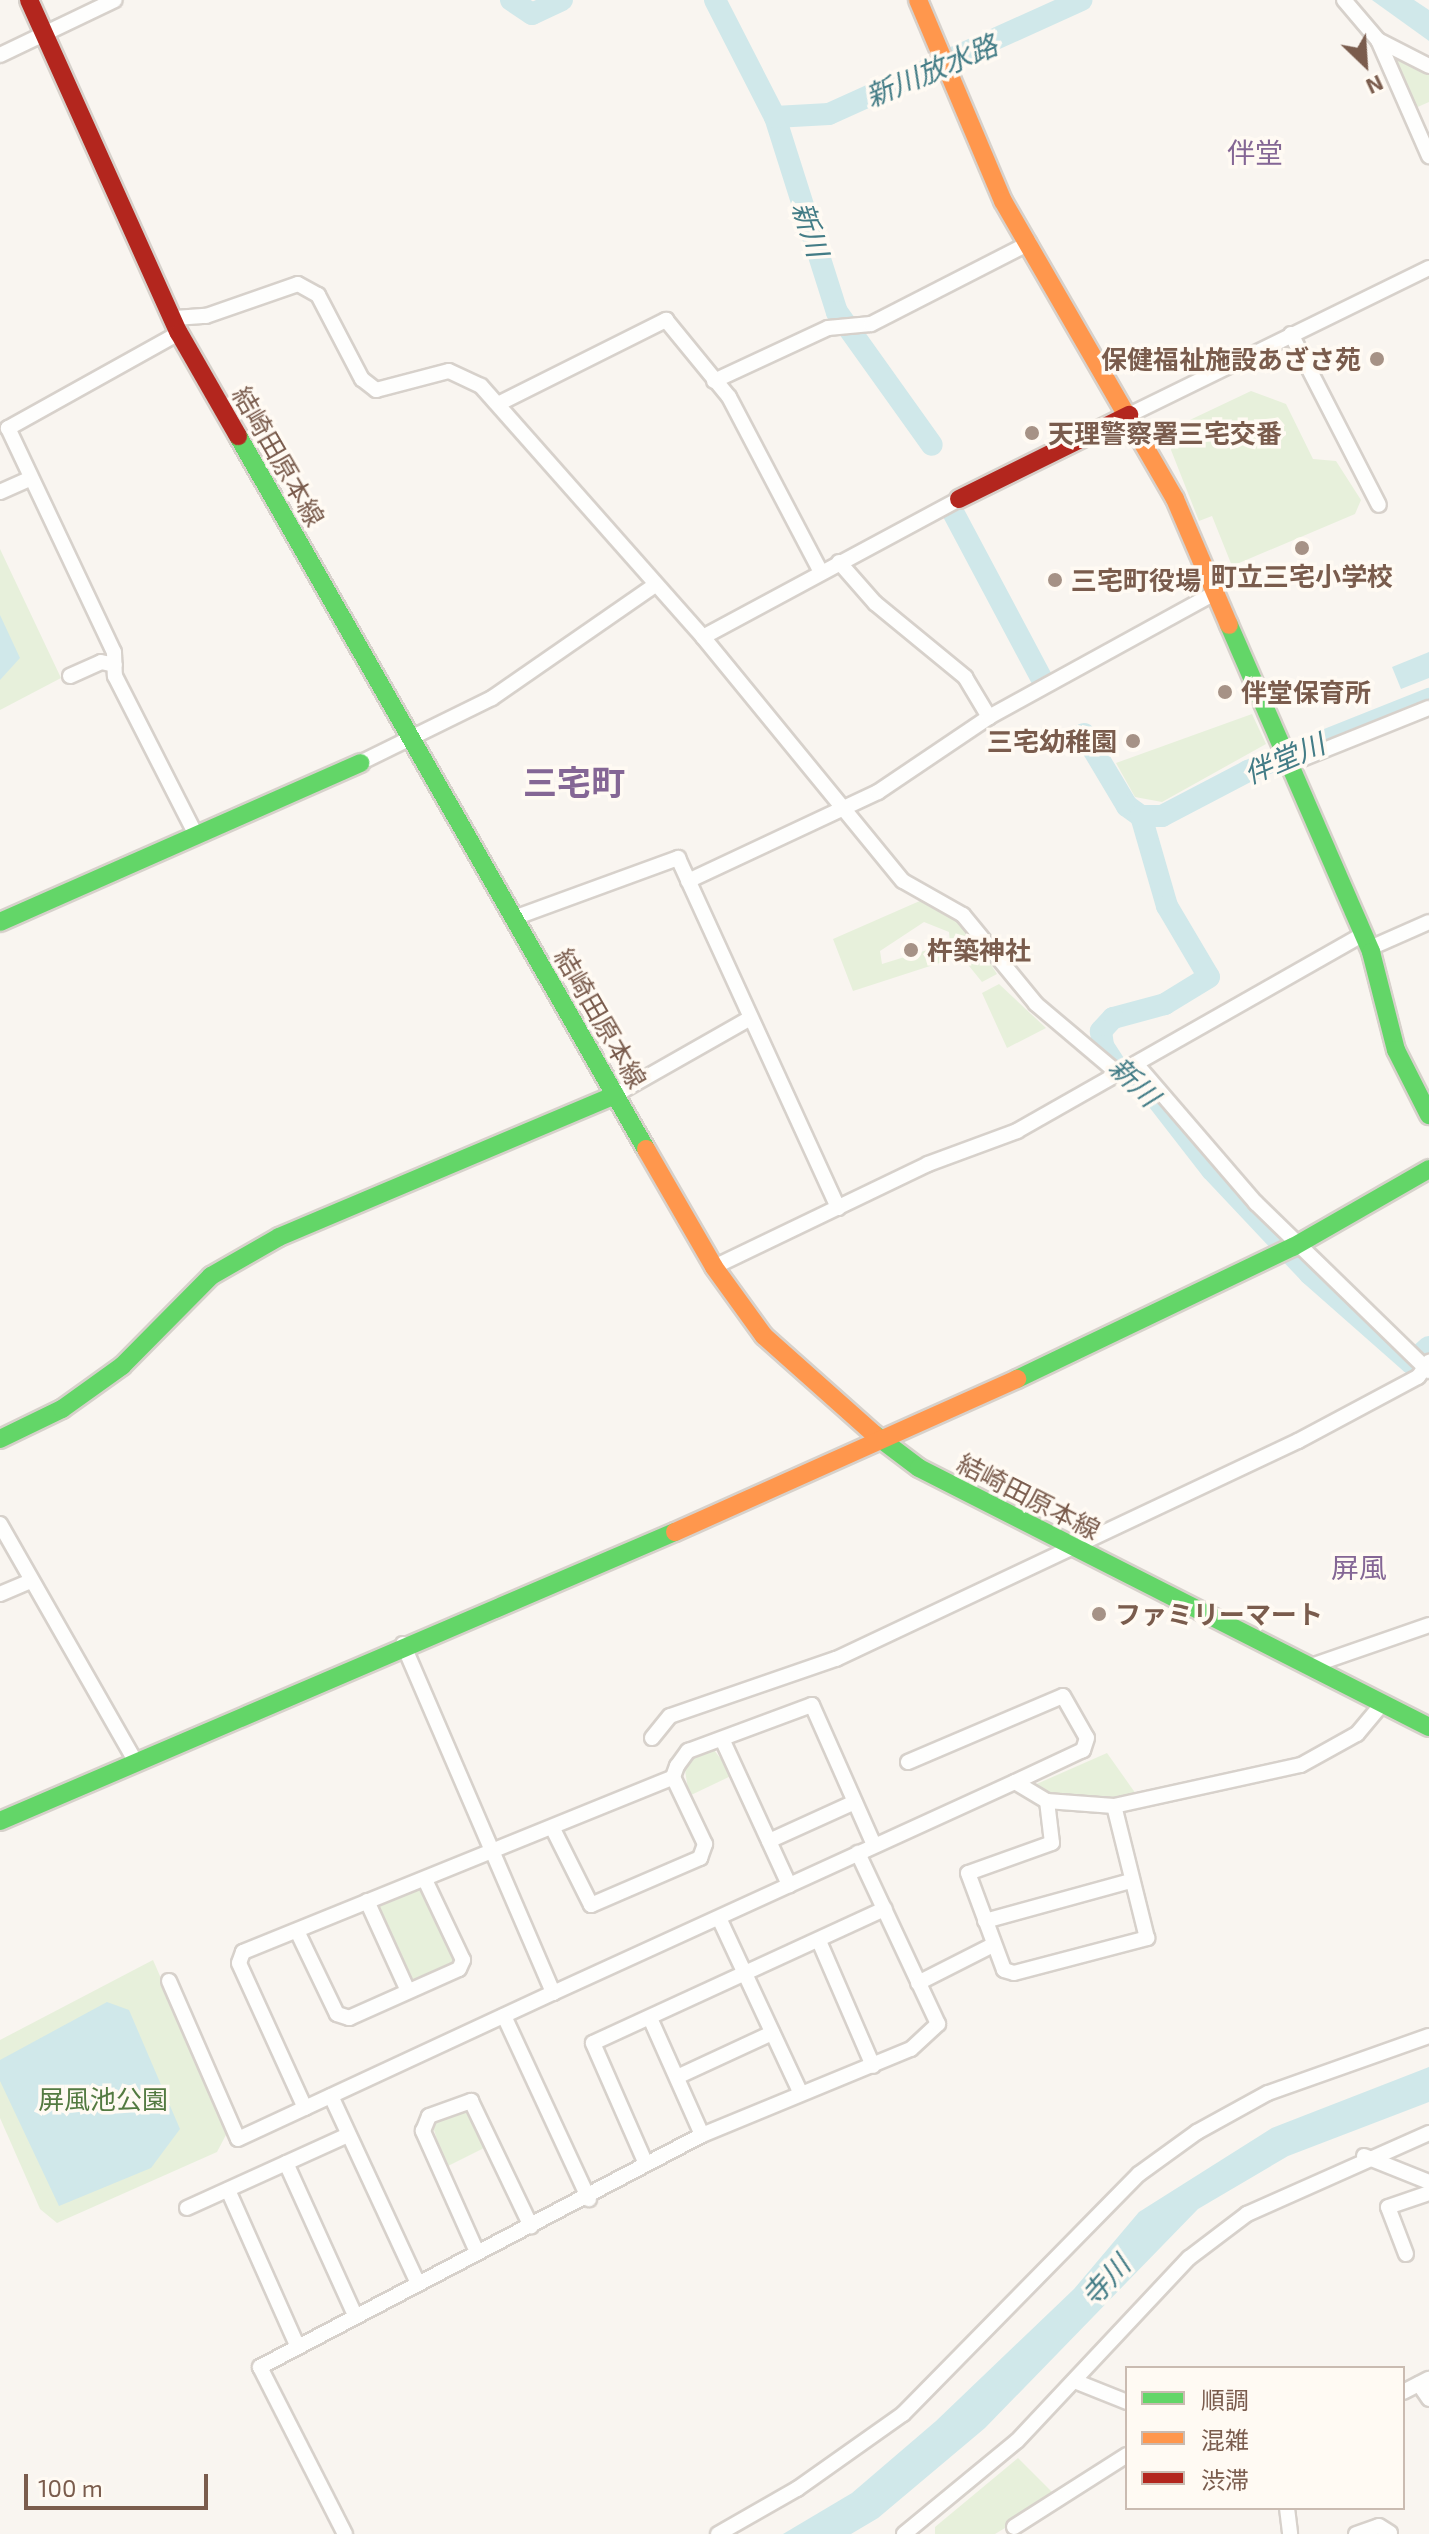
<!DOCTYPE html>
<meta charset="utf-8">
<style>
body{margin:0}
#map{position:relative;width:1429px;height:2534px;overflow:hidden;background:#f9f5f0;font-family:"Exo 2","Noto Sans JP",sans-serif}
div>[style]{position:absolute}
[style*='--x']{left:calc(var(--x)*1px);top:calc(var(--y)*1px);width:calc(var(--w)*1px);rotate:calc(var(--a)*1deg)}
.green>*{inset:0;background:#e7f0db}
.water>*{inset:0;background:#d0e8ea}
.stream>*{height:4px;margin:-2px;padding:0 2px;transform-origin:2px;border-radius:2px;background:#d0e8ea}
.river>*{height:22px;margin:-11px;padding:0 11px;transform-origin:11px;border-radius:11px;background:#d0e8ea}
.roads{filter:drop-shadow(2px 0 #d7d1cb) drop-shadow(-2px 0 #d7d1cb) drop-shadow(0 2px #d7d1cb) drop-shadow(0 -2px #d7d1cb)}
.street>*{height:14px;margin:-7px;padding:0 7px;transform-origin:7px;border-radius:7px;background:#fefefd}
.fast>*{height:18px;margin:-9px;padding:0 9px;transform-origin:9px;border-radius:9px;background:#63d668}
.slow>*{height:18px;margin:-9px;padding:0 9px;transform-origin:9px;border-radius:9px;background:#ff974d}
.jam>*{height:18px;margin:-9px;padding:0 9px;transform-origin:9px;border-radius:9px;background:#b3261e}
.dots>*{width:22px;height:22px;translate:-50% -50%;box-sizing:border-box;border:4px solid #fffaf3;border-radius:50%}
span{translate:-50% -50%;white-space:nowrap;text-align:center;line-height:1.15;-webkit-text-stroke:7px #fffaf3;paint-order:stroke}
.poi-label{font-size:26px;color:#7a5c4d;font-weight:700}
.right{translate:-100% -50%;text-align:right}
.left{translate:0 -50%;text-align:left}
.street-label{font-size:26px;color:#7a5c4d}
.park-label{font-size:26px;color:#537a41}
.water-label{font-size:28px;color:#437c86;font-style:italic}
.neighbourhood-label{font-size:28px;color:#846695}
.district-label{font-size:34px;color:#846695;font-weight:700}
.legend{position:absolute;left:1125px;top:2366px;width:280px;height:144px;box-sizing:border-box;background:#fffaf3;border:2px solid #cabbb1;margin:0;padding:10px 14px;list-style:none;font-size:24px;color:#7a5c4d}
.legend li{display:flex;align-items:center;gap:16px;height:40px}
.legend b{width:40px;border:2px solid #cabbb1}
.north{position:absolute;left:1325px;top:24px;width:80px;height:80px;-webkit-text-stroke:6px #fffaf3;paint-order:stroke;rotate:155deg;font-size:22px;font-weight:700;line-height:32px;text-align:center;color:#7a5c4d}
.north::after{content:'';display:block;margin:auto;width:28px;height:36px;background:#7a5c4d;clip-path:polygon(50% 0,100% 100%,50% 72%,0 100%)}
.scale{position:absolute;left:24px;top:2474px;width:184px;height:36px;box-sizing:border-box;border:4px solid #7a5c4d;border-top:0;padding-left:10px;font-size:24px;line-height:28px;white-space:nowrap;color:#7a5c4d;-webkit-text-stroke:6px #fffaf3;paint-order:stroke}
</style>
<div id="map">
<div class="green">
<div style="clip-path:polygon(1396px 59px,1429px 72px,1429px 102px,1413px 109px)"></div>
<div style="clip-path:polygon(1251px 391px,1286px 404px,1313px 459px,1336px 461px,1361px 500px,1355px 514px,1232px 566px,1212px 516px,1199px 521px,1171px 450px,1175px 427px)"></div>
<div style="clip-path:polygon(0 549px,61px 678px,0 710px)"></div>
<div style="clip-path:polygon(1252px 714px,1266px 744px,1162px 802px,1135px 797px,1116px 763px)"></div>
<div style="clip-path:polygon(evenodd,922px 900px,962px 921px,997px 974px,982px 982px,961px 956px,853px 991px,833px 939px,922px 900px,924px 922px,949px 932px,950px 943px,882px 964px,880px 951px,924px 922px)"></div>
<div style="clip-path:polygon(999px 984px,1046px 1028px,1007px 1048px,982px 993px)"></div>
<div style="clip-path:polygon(711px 1746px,733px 1775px,689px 1796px,684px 1764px)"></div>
<div style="clip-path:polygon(1107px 1753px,1136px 1794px,1109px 1801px,1040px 1793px,1032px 1786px)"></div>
<div style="clip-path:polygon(419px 1887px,455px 1957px,452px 1966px,414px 1982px,375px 1904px)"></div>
<div style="clip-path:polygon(153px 1960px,228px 2131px,217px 2152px,57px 2223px,40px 2209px,0 2118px,0 2040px)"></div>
<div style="clip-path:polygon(466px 2104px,488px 2146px,446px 2167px,431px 2121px)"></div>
<div style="clip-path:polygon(1018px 2458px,1052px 2492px,1065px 2492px,995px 2534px,935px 2534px,935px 2527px)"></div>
</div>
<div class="water">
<div style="clip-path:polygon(1372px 0,1414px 0,1429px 10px,1429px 41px)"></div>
<div style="clip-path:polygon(0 615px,20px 658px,0 680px)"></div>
<div style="clip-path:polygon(1429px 652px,1429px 678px,1401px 689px,1392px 667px)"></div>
<div style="clip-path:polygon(107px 2002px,129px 2010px,180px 2129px,151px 2168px,59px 2206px,0 2081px,0 2060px)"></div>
<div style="clip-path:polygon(1429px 2067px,1429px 2102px,1288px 2156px,1198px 2209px,985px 2428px,878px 2518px,851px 2534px,783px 2534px,852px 2493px,936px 2421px,1074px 2289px,1139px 2212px,1272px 2128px)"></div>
</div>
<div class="stream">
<div style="--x:51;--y:22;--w:26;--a:-23"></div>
</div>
<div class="river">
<div style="--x:511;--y:0;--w:25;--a:34"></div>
<div style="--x:532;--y:14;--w:33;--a:-25"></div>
<div style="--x:715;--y:0;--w:131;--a:62.9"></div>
<div style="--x:775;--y:117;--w:205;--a:72.4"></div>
<div style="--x:837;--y:312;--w:163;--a:54.5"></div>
<div style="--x:775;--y:117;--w:54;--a:-3.2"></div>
<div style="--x:829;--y:114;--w:277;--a:-24.3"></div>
<div style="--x:953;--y:512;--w:191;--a:62"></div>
<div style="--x:1084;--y:734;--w:84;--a:59.2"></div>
<div style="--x:1127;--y:806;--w:17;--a:36"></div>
<div style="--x:1141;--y:816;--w:94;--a:73.9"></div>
<div style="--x:1167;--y:906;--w:82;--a:59.4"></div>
<div style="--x:1209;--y:977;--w:52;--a:148.5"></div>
<div style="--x:1165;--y:1004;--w:54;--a:164.9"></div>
<div style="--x:1113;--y:1018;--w:18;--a:133"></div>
<div style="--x:1101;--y:1031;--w:15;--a:82"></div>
<div style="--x:1103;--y:1046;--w:33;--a:57"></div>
<div style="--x:1121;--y:1074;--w:18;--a:6"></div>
<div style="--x:1139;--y:1076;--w:119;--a:52.2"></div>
<div style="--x:1212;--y:1170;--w:143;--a:46.7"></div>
<div style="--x:1310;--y:1274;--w:135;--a:41.4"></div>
<div style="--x:1411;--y:1363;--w:24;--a:-42"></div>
<div style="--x:1141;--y:816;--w:21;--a:0"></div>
<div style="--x:1162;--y:816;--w:97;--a:-27.6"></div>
<div style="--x:1248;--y:771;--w:195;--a:-21.7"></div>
</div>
<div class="roads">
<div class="street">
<div style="--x:1344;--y:0;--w:52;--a:49.6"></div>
<div style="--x:1378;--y:40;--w:57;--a:27"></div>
<div style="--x:1378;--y:40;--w:127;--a:66.3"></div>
<div style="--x:0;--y:55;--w:127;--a:-25.6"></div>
<div style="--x:175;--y:318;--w:31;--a:-4"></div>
<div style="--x:206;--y:316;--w:97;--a:-19.2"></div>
<div style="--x:298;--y:284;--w:23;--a:29"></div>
<div style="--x:318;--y:295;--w:95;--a:62.4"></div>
<div style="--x:362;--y:379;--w:18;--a:38"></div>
<div style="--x:376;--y:390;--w:75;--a:-14.6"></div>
<div style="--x:449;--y:371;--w:35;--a:25"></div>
<div style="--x:481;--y:386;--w:335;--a:48.5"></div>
<div style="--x:703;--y:637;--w:315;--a:50.7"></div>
<div style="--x:903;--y:881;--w:69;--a:29.5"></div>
<div style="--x:963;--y:915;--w:115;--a:50.6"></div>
<div style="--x:1036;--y:1004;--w:102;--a:40.2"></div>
<div style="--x:179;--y:333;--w:196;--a:150.9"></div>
<div style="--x:8;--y:428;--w:248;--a:64.7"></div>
<div style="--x:114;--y:652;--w:24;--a:88"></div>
<div style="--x:115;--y:676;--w:178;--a:63"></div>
<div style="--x:1291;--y:334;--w:192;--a:62.8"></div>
<div style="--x:714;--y:381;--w:126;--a:-24.9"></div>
<div style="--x:828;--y:328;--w:43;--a:-5.3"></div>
<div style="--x:871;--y:324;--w:178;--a:-27.1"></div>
<div style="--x:500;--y:403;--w:186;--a:-26.6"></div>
<div style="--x:666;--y:320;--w:99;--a:50.7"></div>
<div style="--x:729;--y:397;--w:198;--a:62.3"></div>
<div style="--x:1129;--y:415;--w:334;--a:-26.1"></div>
<div style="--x:0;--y:492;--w:32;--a:-24"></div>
<div style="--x:839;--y:562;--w:55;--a:48.7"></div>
<div style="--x:875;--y:603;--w:117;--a:39.4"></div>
<div style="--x:965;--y:677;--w:47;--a:59"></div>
<div style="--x:703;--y:637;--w:291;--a:-28.3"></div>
<div style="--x:70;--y:676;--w:34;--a:-24"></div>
<div style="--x:101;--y:662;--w:14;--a:12"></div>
<div style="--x:360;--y:763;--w:147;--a:-26.2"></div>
<div style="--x:492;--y:698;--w:198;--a:-34.7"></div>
<div style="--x:1287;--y:765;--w:153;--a:-21.9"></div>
<div style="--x:688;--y:881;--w:210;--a:-25.1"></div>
<div style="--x:878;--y:792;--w:134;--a:-34"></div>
<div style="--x:989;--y:717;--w:256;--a:-28.8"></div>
<div style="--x:514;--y:918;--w:175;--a:-20.1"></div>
<div style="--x:678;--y:858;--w:385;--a:65.4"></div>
<div style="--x:1370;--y:948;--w:64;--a:-23.8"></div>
<div style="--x:1138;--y:1066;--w:181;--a:49.3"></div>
<div style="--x:1256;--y:1203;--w:241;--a:44.2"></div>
<div style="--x:615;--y:1095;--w:152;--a:-29.6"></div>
<div style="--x:714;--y:1267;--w:237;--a:-25.7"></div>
<div style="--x:928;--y:1164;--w:95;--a:-20.3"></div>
<div style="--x:1017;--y:1131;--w:399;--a:-29.6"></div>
<div style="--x:0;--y:1524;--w:271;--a:60.3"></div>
<div style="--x:0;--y:1594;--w:33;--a:-23"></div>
<div style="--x:403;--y:1644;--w:380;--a:66.7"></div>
<div style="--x:553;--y:1993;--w:508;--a:-24.55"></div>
<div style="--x:1015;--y:1782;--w:37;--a:31"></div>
<div style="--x:1047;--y:1801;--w:67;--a:4.3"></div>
<div style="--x:1114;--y:1806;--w:191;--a:-12.4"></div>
<div style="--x:1301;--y:1765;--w:64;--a:-29"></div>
<div style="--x:1357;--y:1734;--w:39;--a:-50"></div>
<div style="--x:1308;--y:1667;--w:128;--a:-19.1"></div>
<div style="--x:652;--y:1738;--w:28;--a:-51"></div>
<div style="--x:670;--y:1716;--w:176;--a:-19"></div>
<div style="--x:836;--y:1659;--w:511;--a:-25.26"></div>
<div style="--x:1298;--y:1441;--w:136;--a:-28.1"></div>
<div style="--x:1418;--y:1377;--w:19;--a:-54"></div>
<div style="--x:722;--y:1739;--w:161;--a:65.3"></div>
<div style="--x:908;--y:1762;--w:168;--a:-23.1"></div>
<div style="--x:1063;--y:1696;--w:48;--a:60.3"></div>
<div style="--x:1087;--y:1738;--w:13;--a:108"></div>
<div style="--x:1083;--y:1750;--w:75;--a:154.8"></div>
<div style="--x:1047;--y:1801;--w:42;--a:83.2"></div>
<div style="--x:1052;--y:1843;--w:89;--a:160.3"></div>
<div style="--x:968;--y:1873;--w:103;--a:69.6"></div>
<div style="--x:1004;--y:1970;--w:10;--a:17"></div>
<div style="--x:1014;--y:1973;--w:138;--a:-14.7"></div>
<div style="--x:1147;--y:1938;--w:136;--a:-104"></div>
<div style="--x:553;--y:1829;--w:85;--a:63.4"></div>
<div style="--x:591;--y:1905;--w:119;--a:-23.3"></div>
<div style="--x:700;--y:1858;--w:15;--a:-70"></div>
<div style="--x:705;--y:1844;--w:74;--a:-115.5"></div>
<div style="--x:673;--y:1777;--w:12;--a:-70"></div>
<div style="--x:677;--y:1766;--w:19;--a:-54"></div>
<div style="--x:688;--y:1751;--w:132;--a:-20.4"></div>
<div style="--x:812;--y:1705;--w:153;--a:66.1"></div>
<div style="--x:769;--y:1841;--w:94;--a:-24.4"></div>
<div style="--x:367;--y:1901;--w:99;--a:65.5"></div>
<div style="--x:719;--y:1918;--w:192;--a:65"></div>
<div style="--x:985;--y:1921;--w:150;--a:-15.4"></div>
<div style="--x:297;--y:1931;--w:92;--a:64.3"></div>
<div style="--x:337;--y:2014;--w:13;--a:18"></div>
<div style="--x:349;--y:2018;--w:120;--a:-24"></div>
<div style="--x:459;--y:1969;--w:10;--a:-66"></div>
<div style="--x:463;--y:1960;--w:89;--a:-115.4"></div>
<div style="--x:819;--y:1941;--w:136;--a:66.6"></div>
<div style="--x:169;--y:1981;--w:172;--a:66.4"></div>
<div style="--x:238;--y:2139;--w:347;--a:-24.9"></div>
<div style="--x:918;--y:1983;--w:84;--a:-26.9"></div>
<div style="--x:504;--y:2016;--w:202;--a:65.1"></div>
<div style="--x:650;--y:2018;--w:128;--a:66"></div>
<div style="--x:677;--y:2077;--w:105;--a:-24.9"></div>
<div style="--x:331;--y:2096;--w:206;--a:65.1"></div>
<div style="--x:305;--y:2108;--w:159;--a:-114.5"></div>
<div style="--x:239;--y:1963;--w:12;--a:-70"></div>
<div style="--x:243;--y:1952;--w:464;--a:-22.1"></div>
<div style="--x:1364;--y:2156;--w:70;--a:21.8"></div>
<div style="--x:286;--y:2163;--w:167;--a:65.6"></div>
<div style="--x:646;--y:2164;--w:132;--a:-113.7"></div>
<div style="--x:593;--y:2043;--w:321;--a:-24.7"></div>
<div style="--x:228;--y:2190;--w:170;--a:66"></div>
<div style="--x:187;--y:2208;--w:177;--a:-24.4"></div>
<div style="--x:477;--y:2252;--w:133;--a:-114.1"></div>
<div style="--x:423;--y:2131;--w:16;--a:-68"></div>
<div style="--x:429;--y:2116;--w:45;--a:-19.7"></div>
<div style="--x:471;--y:2101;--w:139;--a:64.4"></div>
<div style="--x:1406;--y:2254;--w:50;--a:-111"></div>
<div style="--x:1388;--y:2207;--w:43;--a:-18.9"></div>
<div style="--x:1077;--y:2382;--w:54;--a:21.8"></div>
<div style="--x:1419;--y:2384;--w:18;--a:56"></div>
<div style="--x:1403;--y:2392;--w:29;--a:-27"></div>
<div style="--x:1287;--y:2508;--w:26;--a:83"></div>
<div style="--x:1014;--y:2527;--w:134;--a:-32.5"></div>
<div style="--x:345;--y:2534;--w:187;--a:-117"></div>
<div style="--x:260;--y:2367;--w:499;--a:-27.7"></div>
<div style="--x:702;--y:2135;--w:226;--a:-22.4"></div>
<div style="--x:911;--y:2049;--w:37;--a:-43"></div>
<div style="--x:938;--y:2024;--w:189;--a:-115.1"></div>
<div style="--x:718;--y:2534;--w:91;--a:-29.7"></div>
<div style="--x:797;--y:2489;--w:130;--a:-35.3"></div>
<div style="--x:903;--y:2414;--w:337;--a:-45.5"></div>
<div style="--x:1139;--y:2174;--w:72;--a:-35.9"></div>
<div style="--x:1197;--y:2132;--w:81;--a:-28.8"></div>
<div style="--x:1268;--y:2093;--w:171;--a:-19.5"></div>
<div style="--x:904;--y:2534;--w:146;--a:-39.5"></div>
<div style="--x:1017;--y:2441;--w:251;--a:-46.8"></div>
<div style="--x:1189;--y:2258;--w:73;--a:-37.2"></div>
<div style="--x:1247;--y:2214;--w:199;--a:-24"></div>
<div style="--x:1356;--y:2534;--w:24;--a:-19"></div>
<div style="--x:1379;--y:2526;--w:13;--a:32"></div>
</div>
<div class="fast">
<div style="--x:238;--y:436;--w:821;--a:60.22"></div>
<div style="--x:1229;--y:625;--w:357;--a:66.5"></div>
<div style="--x:1371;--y:952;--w:101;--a:75.7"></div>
<div style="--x:1396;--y:1050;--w:73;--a:63.1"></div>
<div style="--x:0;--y:922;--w:394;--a:-23.8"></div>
<div style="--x:1017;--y:1379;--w:306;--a:-25.6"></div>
<div style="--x:1293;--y:1247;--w:157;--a:-29.8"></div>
<div style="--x:874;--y:1434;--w:56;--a:37.1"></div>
<div style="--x:919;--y:1468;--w:572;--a:26.92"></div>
<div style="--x:0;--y:1439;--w:69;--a:-25.8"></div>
<div style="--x:62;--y:1409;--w:74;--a:-35.6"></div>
<div style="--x:122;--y:1366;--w:127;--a:-45.3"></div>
<div style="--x:211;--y:1276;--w:78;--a:-29.8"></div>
<div style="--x:279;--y:1237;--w:365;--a:-22.9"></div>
<div style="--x:0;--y:1821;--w:734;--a:-23.18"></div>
</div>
<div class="slow">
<div style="--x:918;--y:0;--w:218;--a:67.1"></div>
<div style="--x:1003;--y:201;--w:344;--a:60"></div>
<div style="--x:1175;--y:499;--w:137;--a:66.8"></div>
<div style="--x:646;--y:1149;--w:136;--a:60"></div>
<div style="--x:714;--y:1267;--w:85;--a:54.1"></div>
<div style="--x:764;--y:1336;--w:147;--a:41.7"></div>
<div style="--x:675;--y:1532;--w:375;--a:-24.1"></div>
</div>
<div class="jam">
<div style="--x:29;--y:0;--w:365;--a:65.8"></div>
<div style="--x:179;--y:333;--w:119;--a:60.2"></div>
<div style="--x:959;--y:499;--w:190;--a:-26.3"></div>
</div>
</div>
<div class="dots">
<div style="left:1377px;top:359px;background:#a69286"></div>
<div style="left:1032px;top:433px;background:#a69286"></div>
<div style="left:1302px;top:548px;background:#a69286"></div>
<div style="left:1055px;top:580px;background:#a69286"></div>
<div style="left:1225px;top:692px;background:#a69286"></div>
<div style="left:1133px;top:741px;background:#a69286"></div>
<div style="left:911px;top:950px;background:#a69286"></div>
<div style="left:1099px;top:1614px;background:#a69286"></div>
</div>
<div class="poi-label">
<span class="right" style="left:1361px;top:359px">保健福祉施設あざさ苑</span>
<span class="left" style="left:1048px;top:433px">天理警察署三宅交番</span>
<span style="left:1302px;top:576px">町立三宅小学校</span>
<span class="left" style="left:1071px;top:580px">三宅町役場</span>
<span class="left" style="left:1241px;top:692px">伴堂保育所</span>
<span class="right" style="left:1117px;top:741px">三宅幼稚園</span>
<span class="left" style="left:927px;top:950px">杵築神社</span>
<span class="left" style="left:1115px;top:1614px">ファミリーマート</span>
</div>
<div class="street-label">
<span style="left:279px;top:456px;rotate:60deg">結崎田原本線</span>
<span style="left:601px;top:1018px;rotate:60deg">結崎田原本線</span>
<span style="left:1029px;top:1496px;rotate:27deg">結崎田原本線</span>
</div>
<div class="park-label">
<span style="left:103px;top:2099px">屏風池公園</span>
</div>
<div class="water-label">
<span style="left:931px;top:70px;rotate:-23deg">新川放水路</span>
<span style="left:811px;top:229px;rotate:72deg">新川</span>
<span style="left:1284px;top:758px;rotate:-23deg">伴堂川</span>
<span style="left:1135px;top:1081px;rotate:44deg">新川</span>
<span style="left:1105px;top:2280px;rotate:-48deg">寺川</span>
</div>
<div class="neighbourhood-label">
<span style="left:1255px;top:152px">伴堂</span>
<span style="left:1359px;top:1567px">屏風</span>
</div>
<div class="district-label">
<span style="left:574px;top:782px">三宅町</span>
</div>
<ul class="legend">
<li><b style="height:10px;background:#63d668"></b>順調</li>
<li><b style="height:10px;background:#ff974d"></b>混雑</li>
<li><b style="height:10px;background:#b3261e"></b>渋滞</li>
</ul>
<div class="north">N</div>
<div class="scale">100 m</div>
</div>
